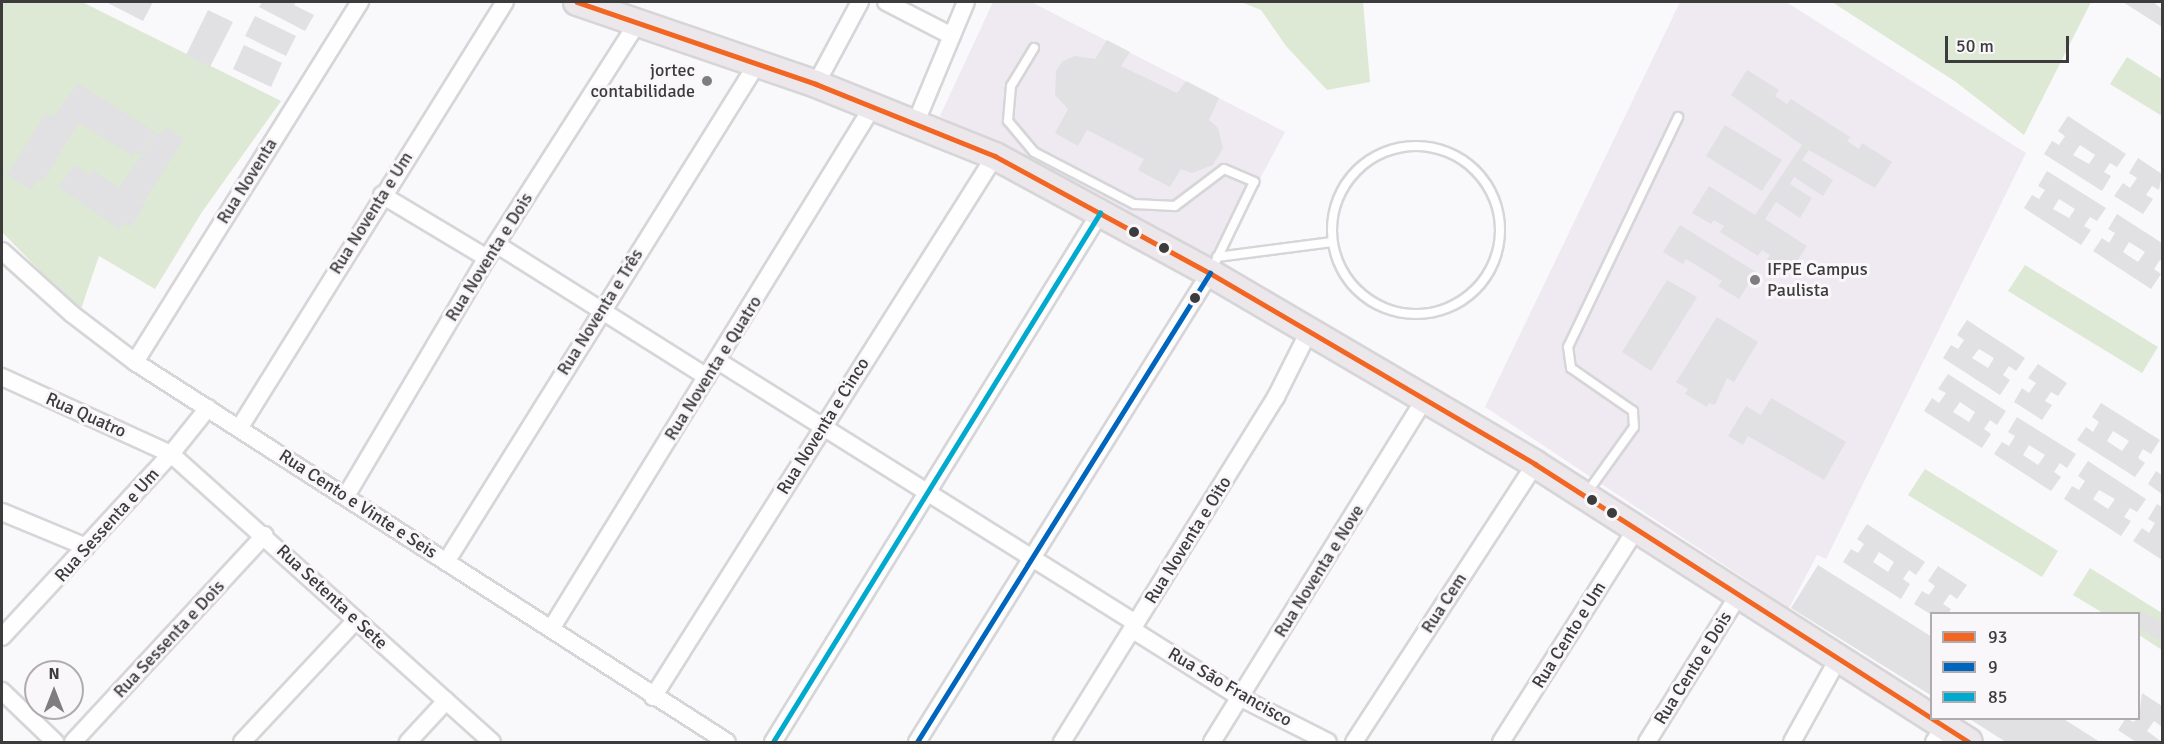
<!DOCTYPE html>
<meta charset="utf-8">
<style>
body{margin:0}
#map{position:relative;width:2164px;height:744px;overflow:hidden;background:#f9f8fa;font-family:Signika,sans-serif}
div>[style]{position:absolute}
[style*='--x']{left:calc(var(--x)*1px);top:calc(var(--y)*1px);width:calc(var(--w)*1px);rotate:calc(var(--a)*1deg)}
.built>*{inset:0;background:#efeaf1}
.green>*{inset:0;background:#dde9d4}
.building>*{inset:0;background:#e1e0e2}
.roads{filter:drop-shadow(2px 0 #d6d5d7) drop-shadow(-2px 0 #d6d5d7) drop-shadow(0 2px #d6d5d7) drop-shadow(0 -2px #d6d5d7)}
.service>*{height:8px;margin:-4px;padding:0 4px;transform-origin:4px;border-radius:4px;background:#fefefe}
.service>.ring{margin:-4px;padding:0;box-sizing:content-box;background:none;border:8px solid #fefefe;border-radius:50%}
.minor>*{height:16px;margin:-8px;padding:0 8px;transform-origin:8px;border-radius:8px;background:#fefefe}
.primary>*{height:26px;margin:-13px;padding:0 13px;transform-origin:13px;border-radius:13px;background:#ece7ea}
.bus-1>*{height:4.5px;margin:-2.25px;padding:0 2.25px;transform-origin:2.25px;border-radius:2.25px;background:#f26522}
.bus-2>*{height:4.5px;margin:-2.25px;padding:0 2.25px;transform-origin:2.25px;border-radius:2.25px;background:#0065bd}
.bus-3>*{height:4.5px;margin:-2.25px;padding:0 2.25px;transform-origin:2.25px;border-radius:2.25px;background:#00a9ce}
.dots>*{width:16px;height:16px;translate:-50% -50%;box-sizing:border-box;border:3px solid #faf7fb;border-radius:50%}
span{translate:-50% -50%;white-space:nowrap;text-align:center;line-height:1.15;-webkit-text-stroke:6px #faf7fb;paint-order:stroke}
.poi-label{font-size:18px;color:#3d3c3d}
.right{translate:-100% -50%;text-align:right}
.left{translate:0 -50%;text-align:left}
.street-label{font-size:18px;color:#3d3c3d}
.frame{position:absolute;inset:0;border:3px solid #3d3c3d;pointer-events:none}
.legend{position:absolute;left:1930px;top:612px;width:210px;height:108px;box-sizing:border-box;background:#faf7fb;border:2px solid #aeacaf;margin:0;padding:8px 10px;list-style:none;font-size:18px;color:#3d3c3d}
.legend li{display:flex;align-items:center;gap:12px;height:30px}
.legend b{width:30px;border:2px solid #aeacaf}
.north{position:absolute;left:24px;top:660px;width:60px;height:60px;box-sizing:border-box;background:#faf7fb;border:2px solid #aeacaf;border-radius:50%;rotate:0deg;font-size:16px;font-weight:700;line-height:24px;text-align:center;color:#3d3c3d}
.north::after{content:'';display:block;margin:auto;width:21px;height:27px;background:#7f7e7f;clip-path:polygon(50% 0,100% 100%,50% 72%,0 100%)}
.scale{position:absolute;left:1945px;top:36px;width:124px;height:27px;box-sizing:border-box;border:3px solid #3d3c3d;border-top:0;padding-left:8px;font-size:18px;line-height:21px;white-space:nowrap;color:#3d3c3d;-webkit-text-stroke:4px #faf7fb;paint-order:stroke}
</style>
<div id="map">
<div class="built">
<div style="clip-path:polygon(993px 2px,1031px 2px,1285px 132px,1215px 263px,940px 116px)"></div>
<div style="clip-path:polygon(1680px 2px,1786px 2px,2026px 153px,1826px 559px,1817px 555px,1789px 608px,1485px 407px)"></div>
</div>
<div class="green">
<div style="clip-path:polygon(2px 2px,82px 2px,281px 101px,202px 212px,155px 289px,99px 256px,80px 312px,2px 232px)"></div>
<div style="clip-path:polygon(1241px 2px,1363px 2px,1370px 82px,1327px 90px,1286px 46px,1261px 10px)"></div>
<div style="clip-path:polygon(1832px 2px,2091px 2px,2024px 135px,1956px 82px)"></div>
<div style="clip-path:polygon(2127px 57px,2162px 79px,2162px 116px,2110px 84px)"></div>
<div style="clip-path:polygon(2025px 265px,2158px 347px,2142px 373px,2008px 291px)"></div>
<div style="clip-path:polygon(1925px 469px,2058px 551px,2042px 577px,1908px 495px)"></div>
<div style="clip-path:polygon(2090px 568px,2162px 613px,2162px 650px,2139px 635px,2138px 614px,2103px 613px,2073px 595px)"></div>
</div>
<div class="building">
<div style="clip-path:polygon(106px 2px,153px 2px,143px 21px)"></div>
<div style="clip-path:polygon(262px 2px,296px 2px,294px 5px,314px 15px,305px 31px,259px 7px)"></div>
<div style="clip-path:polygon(2123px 2px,2153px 2px,2162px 9px,2162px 27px)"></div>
<div style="clip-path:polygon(208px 10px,233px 22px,210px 67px,186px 55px)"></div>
<div style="clip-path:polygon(255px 16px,296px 36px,286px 56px,245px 36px)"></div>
<div style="clip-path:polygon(1107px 40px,1130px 52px,1121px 66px,1177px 93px,1186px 81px,1219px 98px,1209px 120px,1218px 128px,1223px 148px,1213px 165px,1192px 173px,1181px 169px,1170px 187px,1138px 170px,1144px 159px,1087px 130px,1078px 146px,1055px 133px,1068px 109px,1055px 95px,1056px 71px,1063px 61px,1075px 56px,1095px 59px)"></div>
<div style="clip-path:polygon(244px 45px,282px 63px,271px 87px,233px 69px)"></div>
<div style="clip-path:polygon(1747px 70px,1779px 90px,1775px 96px,1787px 104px,1791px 99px,1850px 137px,1847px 141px,1859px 149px,1862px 143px,1892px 162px,1875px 188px,1809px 150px,1802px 160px,1833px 180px,1823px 196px,1794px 177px,1790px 184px,1812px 198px,1800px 218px,1776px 202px,1765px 219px,1807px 246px,1788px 275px,1766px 261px,1770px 255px,1762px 250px,1758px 256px,1720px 232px,1724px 226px,1714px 220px,1711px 224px,1692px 213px,1709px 186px,1755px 215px,1802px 145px,1731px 95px)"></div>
<div style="clip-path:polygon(78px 83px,155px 132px,140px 155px,135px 152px,133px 156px,79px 123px,42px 182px,38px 179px,31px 190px,7px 175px,46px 113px,53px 117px)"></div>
<div style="clip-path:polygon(evenodd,2068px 116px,2126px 154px,2117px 167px,2110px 163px,2104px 172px,2111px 176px,2102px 191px,2044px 154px,2052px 141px,2059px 145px,2065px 136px,2058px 131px,2068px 116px,2080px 145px,2095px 155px,2089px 164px,2073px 155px,2080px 145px)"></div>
<div style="clip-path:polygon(1725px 125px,1782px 160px,1762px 191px,1706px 156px)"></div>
<div style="clip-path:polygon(165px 127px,184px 139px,144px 201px,137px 200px,145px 205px,131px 227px,124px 222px,119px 229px,58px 187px,75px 165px,90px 175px,93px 170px,119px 188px,157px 132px,161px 134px)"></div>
<div style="clip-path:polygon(2138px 158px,2162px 174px,2159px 190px,2152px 186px,2146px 195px,2153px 199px,2143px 214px,2114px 196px,2123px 183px,2130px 188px,2137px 178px,2129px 173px)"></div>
<div style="clip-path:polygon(evenodd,2047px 171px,2106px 208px,2097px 221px,2090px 217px,2084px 226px,2091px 230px,2081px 245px,2024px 208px,2032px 195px,2039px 199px,2045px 190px,2038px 186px,2047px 171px,2059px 199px,2075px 209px,2069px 218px,2053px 209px,2059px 199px)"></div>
<div style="clip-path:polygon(evenodd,2117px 214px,2162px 243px,2162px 262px,2160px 260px,2154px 269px,2161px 274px,2151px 289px,2093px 251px,2102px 238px,2109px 243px,2115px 233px,2108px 229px,2117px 214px,2129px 242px,2145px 252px,2138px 262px,2123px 252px,2129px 242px)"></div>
<div style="clip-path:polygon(1680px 225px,1756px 272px,1739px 299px,1718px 286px,1722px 281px,1686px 259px,1683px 264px,1663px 252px)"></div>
<div style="clip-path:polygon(1667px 280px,1697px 297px,1651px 371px,1622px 352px)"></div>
<div style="clip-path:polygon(1717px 317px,1758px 342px,1734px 382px,1727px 378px,1715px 405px,1709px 403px,1707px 407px,1685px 394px,1688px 389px,1676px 382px)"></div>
<div style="clip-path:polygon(evenodd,1967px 320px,2025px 358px,2016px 371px,2009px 366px,2003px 375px,2010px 380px,2000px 395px,1943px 358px,1951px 345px,1958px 349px,1964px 340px,1957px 335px,1967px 320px,1979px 349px,1994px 358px,1988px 368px,1972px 358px,1979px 349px)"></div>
<div style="clip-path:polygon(2038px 364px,2067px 383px,2058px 396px,2051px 392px,2045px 401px,2052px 405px,2042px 420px,2014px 402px,2022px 388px,2029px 393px,2036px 383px,2028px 378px)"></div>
<div style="clip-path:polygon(evenodd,1948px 374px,2006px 411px,1997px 425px,1990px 420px,1984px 429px,1991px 434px,1982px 448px,1924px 411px,1932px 398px,1939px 403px,1946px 393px,1938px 389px,1948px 374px,1960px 402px,1975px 412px,1969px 422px,1953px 412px,1960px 402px)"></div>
<div style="clip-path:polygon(1771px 398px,1846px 442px,1824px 480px,1748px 436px,1743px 445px,1728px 436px,1746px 406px,1761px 415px)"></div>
<div style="clip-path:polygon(evenodd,2101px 403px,2160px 440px,2151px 454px,2143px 449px,2138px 458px,2145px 463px,2135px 477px,2077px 440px,2086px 427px,2093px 432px,2099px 422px,2092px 417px,2101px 403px,2113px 431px,2129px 441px,2122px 451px,2107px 441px,2113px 431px)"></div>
<div style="clip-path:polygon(evenodd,2017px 417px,2076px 454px,2067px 468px,2060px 463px,2054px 472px,2061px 477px,2051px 491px,1994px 454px,2002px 442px,2009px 446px,2015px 436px,2008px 432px,2017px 417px,2029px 445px,2045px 455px,2038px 465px,2023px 455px,2029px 445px)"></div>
<div style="clip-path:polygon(evenodd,2088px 461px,2146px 499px,2137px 512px,2130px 508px,2124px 517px,2131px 521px,2121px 536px,2064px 499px,2072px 486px,2079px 490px,2085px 481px,2078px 476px,2088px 461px,2099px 490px,2115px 499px,2108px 509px,2093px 499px,2099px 490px)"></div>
<div style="clip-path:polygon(2156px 471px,2162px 475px,2162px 494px,2148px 484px)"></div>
<div style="clip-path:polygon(2157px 504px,2162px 507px,2162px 560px,2133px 541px,2142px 528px,2149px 533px,2155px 523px,2148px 519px)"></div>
<div style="clip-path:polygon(evenodd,1867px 524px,1925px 562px,1916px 575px,1909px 570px,1903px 579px,1910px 584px,1901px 599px,1843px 562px,1851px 549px,1858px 553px,1864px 544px,1857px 539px,1867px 524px,1879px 552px,1894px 562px,1888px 572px,1873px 562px,1879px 552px)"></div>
<div style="clip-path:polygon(1818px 565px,1932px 637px,1932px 696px,1791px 608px)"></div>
<div style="clip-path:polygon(1938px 566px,1967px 585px,1957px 599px,1950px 594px,1943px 604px,1951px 609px,1948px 614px,1932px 615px,1914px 604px,1922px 591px,1929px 595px,1935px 586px,1928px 581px)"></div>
<div style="clip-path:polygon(2140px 610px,2162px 623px,2159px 640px,2139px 628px)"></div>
<div style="clip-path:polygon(2142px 693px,2162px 706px,2162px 727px,2154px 721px,2147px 731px,2162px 742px,2136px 742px,2118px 730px,2126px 718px,2133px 722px,2139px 718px)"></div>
<div style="clip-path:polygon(1968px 718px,2062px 718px,2100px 742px,2006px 742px)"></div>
</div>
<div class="roads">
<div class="service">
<div style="--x:1034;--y:48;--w:44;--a:121.2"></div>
<div style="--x:1011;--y:86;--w:35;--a:95"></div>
<div style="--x:1008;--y:121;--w:40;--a:50"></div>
<div style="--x:1034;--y:152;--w:113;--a:27.5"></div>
<div style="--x:1134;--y:204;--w:41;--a:2.8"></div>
<div style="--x:1175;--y:206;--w:61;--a:-37.1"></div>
<div style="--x:1224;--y:169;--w:33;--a:23"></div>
<div style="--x:1254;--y:182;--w:99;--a:115.8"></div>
<div class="ring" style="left:1332px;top:146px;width:160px;height:160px"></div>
<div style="--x:1217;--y:257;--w:116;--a:-7.4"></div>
<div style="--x:1586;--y:494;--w:82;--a:-54.4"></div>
<div style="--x:1634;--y:427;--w:16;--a:-94"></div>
<div style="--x:1633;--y:411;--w:75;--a:-145.3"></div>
<div style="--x:1571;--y:368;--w:21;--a:-98"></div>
<div style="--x:1568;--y:347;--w:255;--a:-64.4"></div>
</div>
<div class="minor">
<div style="--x:886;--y:2;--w:74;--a:27.3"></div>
<div style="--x:816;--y:84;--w:93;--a:-61.8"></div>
<div style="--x:916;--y:122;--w:130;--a:-67.4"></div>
<div style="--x:382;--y:195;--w:122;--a:31"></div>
<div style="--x:496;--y:244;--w:249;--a:32.2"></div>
<div style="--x:2;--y:251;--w:94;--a:42"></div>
<div style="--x:72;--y:314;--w:79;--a:37.3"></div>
<div style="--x:135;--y:362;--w:703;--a:32.7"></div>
<div style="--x:718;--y:361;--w:493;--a:32.1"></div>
<div style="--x:135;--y:362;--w:425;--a:-58"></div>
<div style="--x:2;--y:377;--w:186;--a:24.5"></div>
<div style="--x:171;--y:454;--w:431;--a:41.9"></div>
<div style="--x:240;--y:427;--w:501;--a:-58.06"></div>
<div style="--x:346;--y:496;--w:277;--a:-59.4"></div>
<div style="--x:487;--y:258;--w:280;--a:-57.4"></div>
<div style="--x:2;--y:512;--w:91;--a:22.6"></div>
<div style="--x:446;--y:562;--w:587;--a:-58.02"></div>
<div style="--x:551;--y:629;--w:614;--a:-58.38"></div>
<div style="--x:1133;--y:630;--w:128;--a:32.2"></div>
<div style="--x:1241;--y:698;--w:97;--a:26.8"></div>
<div style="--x:2;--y:637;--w:249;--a:-47.3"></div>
<div style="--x:171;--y:454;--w:59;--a:-51.2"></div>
<div style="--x:2;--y:691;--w:74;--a:43.9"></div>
<div style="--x:653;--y:697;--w:640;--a:-57.7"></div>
<div style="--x:73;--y:742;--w:282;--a:-47.2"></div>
<div style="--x:242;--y:742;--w:167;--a:-46.9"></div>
<div style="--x:408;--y:742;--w:56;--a:-47.2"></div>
<div style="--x:773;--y:742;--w:622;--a:-58.28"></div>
<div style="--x:917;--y:742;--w:553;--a:-58.01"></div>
<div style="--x:1062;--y:742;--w:406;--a:-58.2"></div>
<div style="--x:1276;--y:397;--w:72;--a:-63.4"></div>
<div style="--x:1212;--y:742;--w:404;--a:-58.2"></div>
<div style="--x:1354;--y:742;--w:332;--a:-56.9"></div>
<div style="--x:1501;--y:742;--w:254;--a:-57.6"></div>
<div style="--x:1647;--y:742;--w:174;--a:-58.1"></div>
<div style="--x:1792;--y:742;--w:95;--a:-61"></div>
<div style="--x:1934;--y:742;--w:19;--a:-58"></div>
</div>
<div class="primary">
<div style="--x:577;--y:2;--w:253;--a:18.9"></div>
<div style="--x:816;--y:84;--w:193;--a:21.9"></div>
<div style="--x:995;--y:156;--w:245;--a:28.6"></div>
<div style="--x:1210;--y:273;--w:377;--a:30.4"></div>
<div style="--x:1535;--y:464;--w:515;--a:32.64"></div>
</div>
</div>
<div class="bus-1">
<div style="--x:577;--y:2;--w:253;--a:18.9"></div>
<div style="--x:816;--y:84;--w:193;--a:21.9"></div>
<div style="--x:995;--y:156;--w:245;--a:28.6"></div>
<div style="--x:1210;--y:273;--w:377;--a:30.4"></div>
<div style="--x:1535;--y:464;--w:515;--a:32.64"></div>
</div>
<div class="bus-2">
<div style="--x:917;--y:742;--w:553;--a:-58.01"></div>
</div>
<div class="bus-3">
<div style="--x:773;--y:742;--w:622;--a:-58.28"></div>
</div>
<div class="dots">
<div style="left:707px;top:81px;background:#7f7e7f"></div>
<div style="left:1134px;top:232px;background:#3d3c3d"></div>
<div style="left:1164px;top:248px;background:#3d3c3d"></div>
<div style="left:1755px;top:280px;background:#7f7e7f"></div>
<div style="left:1195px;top:298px;background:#3d3c3d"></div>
<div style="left:1592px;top:500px;background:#3d3c3d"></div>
<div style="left:1612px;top:513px;background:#3d3c3d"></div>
</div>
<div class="poi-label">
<span class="right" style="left:695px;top:81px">jortec<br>contabilidade</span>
<span class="left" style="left:1767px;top:280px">IFPE Campus<br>Paulista</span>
</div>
<div class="street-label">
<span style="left:247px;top:181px;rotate:-58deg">Rua Noventa</span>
<span style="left:371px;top:213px;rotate:-58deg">Rua Noventa e Um</span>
<span style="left:489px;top:257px;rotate:-58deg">Rua Noventa e Dois</span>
<span style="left:600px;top:312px;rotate:-58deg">Rua Noventa e Três</span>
<span style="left:713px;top:368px;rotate:-58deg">Rua Noventa e Quatro</span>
<span style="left:86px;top:415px;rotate:24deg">Rua Quatro</span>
<span style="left:823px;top:426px;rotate:-58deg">Rua Noventa e Cinco</span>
<span style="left:358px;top:504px;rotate:33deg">Rua Cento e Vinte e Seis</span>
<span style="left:107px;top:525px;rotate:-48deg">Rua Sessenta e Um</span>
<span style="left:1188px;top:540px;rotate:-58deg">Rua Noventa e Oito</span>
<span style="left:1319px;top:571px;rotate:-58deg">Rua Noventa e Nove</span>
<span style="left:332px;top:597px;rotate:43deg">Rua Setenta e Sete</span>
<span style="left:1444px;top:603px;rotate:-57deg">Rua Cem</span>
<span style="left:1569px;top:635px;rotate:-58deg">Rua Cento e Um</span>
<span style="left:169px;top:639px;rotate:-47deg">Rua Sessenta e Dois</span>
<span style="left:1693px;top:668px;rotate:-58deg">Rua Cento e Dois</span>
<span style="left:1230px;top:687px;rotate:30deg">Rua São Francisco</span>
</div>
<div class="frame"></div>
<ul class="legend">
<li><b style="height:8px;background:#f26522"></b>93</li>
<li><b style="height:8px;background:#0065bd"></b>9</li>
<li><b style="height:8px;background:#00a9ce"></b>85</li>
</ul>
<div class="north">N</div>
<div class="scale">50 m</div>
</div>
